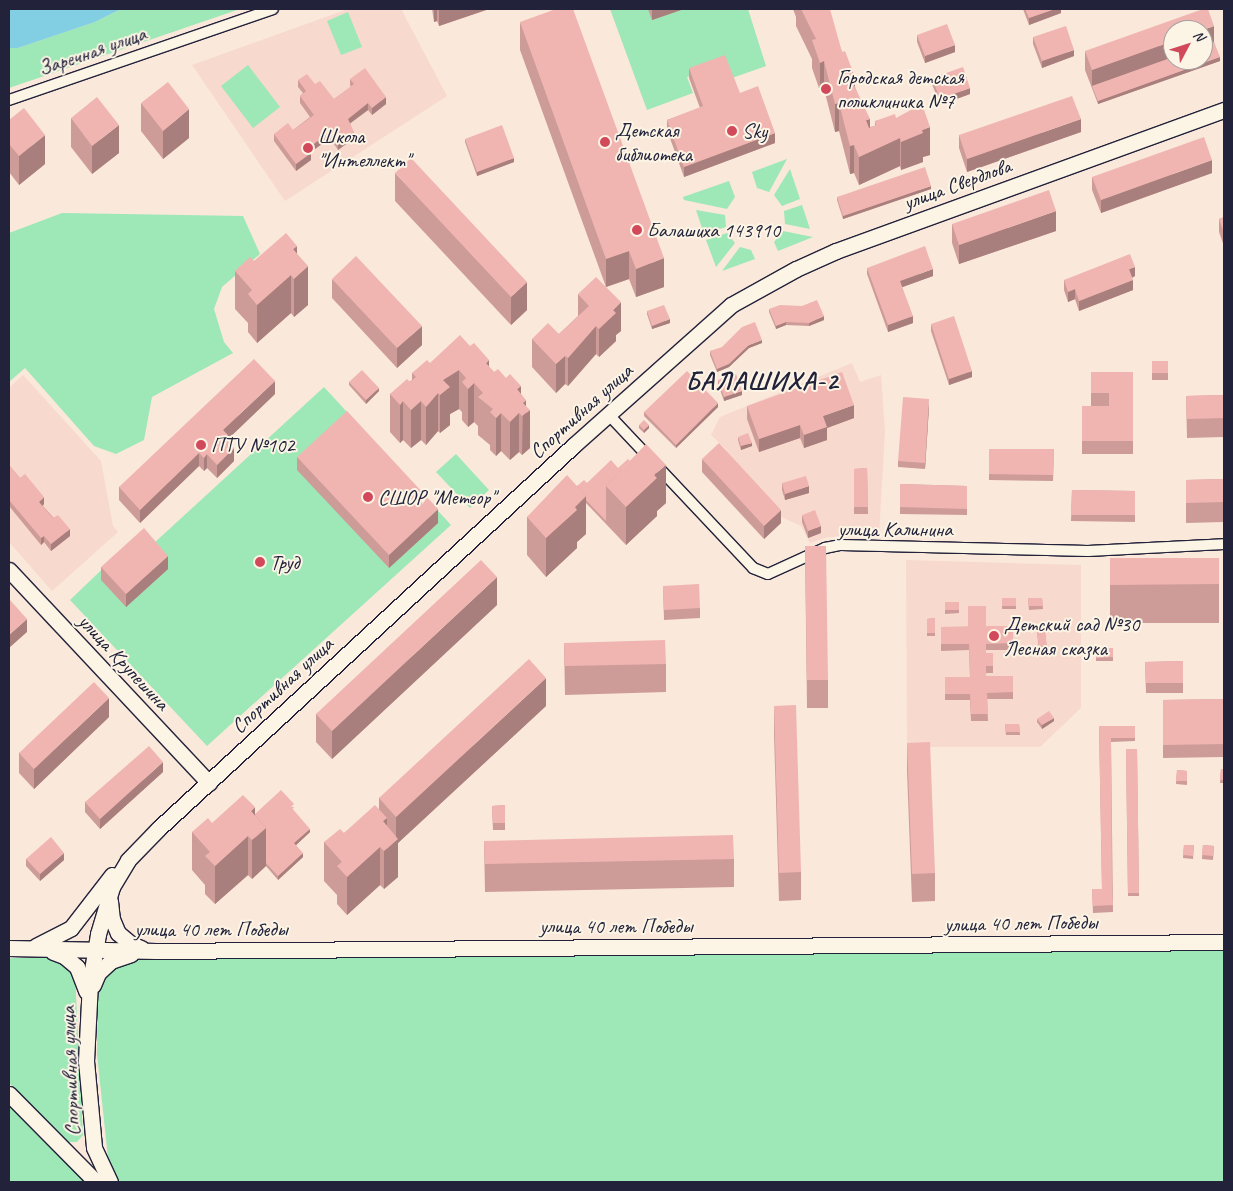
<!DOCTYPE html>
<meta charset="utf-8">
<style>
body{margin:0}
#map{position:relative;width:1233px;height:1191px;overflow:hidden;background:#fae8db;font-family:Caveat,sans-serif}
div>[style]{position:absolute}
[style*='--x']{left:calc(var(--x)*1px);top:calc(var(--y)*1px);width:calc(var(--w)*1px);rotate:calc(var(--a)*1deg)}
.built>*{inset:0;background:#f7d9ce}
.green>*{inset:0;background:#9ee7b6}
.water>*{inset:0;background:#82cee2}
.roads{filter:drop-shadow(1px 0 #22223b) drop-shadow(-1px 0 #22223b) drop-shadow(0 1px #22223b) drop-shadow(0 -1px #22223b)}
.street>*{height:10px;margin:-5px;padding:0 5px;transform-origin:5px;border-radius:5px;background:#fcf5e5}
.secondary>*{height:15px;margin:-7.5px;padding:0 7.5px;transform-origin:7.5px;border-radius:7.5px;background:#fcf5e5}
.wall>*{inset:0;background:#ce9c98}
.shaded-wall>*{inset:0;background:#a87f7c}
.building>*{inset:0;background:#f0b5b1}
.dots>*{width:14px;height:14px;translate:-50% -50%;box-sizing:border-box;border:2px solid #fcf5e5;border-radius:50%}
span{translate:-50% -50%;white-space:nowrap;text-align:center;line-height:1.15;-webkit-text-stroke:4px #fcf5e5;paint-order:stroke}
.street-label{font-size:21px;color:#22223b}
.poi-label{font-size:21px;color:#22223b}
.left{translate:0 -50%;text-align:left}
.district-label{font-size:26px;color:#22223b;font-weight:700;letter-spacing:1px}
.frame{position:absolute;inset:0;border:10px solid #22223b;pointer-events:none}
.north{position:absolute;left:1163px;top:20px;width:50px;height:50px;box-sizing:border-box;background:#fcf5e5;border:1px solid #a5a1a1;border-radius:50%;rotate:50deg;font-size:14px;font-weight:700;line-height:20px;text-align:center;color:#22223b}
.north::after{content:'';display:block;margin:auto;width:18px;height:22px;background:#d1495b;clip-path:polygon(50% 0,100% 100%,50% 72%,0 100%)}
</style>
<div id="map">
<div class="built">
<div style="clip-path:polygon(348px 9px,401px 9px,447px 96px,285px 201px,192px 65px)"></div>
<div style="clip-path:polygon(852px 363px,860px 382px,881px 375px,885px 431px,879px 535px,828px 537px,810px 543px,801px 526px,777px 515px,721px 455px,727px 450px,711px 435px,720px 417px)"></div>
<div style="clip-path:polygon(23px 375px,101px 461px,113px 526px,118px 532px,52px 591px,9px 542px,9px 388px)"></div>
<div style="clip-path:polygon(906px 560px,1081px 565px,1081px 708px,1040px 747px,907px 747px)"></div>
</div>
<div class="green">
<div style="clip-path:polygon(121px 9px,240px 9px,9px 88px,9px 48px,18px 48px,95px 22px)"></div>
<div style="clip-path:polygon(610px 9px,748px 9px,766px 66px,732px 78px,726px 63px,687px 77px,693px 93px,647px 110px)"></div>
<div style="clip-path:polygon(348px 12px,362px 47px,341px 55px,327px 21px)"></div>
<div style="clip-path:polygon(248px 65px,280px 107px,253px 128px,221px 86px)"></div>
<div style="clip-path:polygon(787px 159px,769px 192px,757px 188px,752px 172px)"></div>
<div style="clip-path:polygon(790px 169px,800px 199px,782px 206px,774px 195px)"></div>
<div style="clip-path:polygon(729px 181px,735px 197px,727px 209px,684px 200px,683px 197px)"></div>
<div style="clip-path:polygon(802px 205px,810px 229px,785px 224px,784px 211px)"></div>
<div style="clip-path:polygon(696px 210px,725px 215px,726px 227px,704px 234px)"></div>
<div style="clip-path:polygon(62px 213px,243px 216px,260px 254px,222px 287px,214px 309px,224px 342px,233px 353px,152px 397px,144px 440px,116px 454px,94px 446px,25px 368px,9px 382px,9px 233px)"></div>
<div style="clip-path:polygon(783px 231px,813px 237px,778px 251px,774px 242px)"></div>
<div style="clip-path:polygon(727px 233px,735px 243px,716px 267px,706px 240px)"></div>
<div style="clip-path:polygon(740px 247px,751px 250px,755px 259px,722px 271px)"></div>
<div style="clip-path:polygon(324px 387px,451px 525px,207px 746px,70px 600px,141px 532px,153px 544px)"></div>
<div style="clip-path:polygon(456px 454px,489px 490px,470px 508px,436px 472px)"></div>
<div style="clip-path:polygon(1224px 947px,1224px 1182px,116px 1182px,108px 1158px,97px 1054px,98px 987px,102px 977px,115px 966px,133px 960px)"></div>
<div style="clip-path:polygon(9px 958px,54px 958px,61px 960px,75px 975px,83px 1135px,77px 1142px,68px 1142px,9px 1083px)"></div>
<div style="clip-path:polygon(9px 1104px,56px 1153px,85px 1182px,9px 1182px)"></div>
</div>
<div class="water">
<div style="clip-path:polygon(9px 9px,121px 9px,95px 22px,18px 48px,9px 48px)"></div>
</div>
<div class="roads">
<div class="street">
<div style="--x:9;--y:100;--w:279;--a:-19"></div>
<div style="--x:608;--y:414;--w:212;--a:46.7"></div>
<div style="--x:753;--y:568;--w:16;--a:22"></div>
<div style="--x:768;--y:574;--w:63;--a:-24.5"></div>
<div style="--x:825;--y:548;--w:16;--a:-11"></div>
<div style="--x:841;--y:545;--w:247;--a:1.4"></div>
<div style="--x:1088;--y:551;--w:136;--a:-2.9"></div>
</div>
<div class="secondary">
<div style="--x:9;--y:570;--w:292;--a:46.8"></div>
<div style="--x:110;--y:901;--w:18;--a:84"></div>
<div style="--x:112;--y:919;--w:15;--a:67"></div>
<div style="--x:118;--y:933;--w:17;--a:40"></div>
<div style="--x:131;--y:944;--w:11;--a:22"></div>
<div style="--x:36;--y:946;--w:39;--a:-27"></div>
<div style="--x:71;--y:928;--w:67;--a:-52.3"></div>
<div style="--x:9;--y:948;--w:147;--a:1.2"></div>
<div style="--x:156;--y:951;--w:1068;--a:-0.48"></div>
<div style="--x:53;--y:952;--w:12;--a:20"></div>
<div style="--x:64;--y:956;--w:17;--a:40"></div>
<div style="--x:77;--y:967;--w:26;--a:69"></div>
<div style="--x:93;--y:985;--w:13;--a:-67"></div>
<div style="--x:98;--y:973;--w:18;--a:-43"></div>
<div style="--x:111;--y:961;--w:21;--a:-19"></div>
<div style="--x:9;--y:1094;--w:124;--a:45.3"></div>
<div style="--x:110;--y:1182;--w:38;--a:-115"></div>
<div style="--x:94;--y:1147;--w:86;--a:-95.3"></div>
<div style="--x:86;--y:1061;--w:79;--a:-87.1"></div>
<div style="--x:90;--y:982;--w:49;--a:-80.5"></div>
<div style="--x:98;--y:934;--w:49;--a:-73.4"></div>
<div style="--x:112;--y:887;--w:31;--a:-59"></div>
<div style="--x:128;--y:860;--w:43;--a:-45.9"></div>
<div style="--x:158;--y:829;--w:566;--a:-42.71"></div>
<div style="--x:574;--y:445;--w:210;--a:-41.7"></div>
<div style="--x:731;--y:305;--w:74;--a:-29"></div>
<div style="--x:796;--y:269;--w:44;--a:-24.2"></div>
<div style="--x:836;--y:251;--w:413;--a:-20"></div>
</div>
</div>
<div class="wall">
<div style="clip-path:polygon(432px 9px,489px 9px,439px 26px,437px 21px,434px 22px)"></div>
<div style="clip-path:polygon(648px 9px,684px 9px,652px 20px)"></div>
<div style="clip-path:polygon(793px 9px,826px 9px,870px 127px,875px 126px,875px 121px,896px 118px,930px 155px,923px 157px,923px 162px,901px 170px,900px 166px,859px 185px,854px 173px,850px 174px,839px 131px,835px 132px,824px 89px,820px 91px,812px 68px,812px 59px,796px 26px,796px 17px)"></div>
<div style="clip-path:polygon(1023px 9px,1061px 9px,1061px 13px,1029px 25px)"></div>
<div style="clip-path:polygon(520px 22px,664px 287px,636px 297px,629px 279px,606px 287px,520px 50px)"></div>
<div style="clip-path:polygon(917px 35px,955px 52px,925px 63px,917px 42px)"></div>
<div style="clip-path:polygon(1033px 37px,1074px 56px,1042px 68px,1033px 44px)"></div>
<div style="clip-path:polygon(1214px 42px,1220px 61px,1098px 104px,1085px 70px,1085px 51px)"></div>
<div style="clip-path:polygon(689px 68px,775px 143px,684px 177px,667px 130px,667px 120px,700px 108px,689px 78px)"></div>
<div style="clip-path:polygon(932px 78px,970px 94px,940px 105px,932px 84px)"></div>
<div style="clip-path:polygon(350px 79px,386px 104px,372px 115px,368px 110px,350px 123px,354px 138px,338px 150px,332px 141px,329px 143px,327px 140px,310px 153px,311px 160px,296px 171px,274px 141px,274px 134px,293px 130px,310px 117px,300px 103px,300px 96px,303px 93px,298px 87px,298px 80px,315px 84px,334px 99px,351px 87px,350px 85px)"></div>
<div style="clip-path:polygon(141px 103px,189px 138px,163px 159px,141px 131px)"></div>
<div style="clip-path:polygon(71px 118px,119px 153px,92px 174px,71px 147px)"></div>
<div style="clip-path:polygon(9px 120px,45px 164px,19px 185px,9px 172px)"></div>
<div style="clip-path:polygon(1081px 132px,967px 172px,959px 148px,959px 135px)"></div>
<div style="clip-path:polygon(465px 139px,514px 162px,477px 176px,465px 142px)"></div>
<div style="clip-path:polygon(395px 173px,527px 310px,511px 325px,395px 201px)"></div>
<div style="clip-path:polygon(1212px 173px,1101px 213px,1092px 190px,1092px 177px)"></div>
<div style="clip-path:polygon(931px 189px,843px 219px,837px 200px,837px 197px)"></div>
<div style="clip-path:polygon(1224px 217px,1224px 246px,1219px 232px,1219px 219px)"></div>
<div style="clip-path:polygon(952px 224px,1056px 231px,959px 264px,952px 243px)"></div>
<div style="clip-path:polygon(297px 254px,308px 305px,294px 317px,291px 313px,257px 343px,248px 332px,248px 323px,235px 309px,235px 271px,254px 261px)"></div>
<div style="clip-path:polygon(867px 268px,933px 276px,902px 287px,913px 323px,888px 332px,867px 274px)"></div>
<div style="clip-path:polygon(1135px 276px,1132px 278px,1133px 290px,1079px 311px,1075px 299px,1068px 302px,1064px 290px,1064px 280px)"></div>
<div style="clip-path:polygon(332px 279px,422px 345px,397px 368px,332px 298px)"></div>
<div style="clip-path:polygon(578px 294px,621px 331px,616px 335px,616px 341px,599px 357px,596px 354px,568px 386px,565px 384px,556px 393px,532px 367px,532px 339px,559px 334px,578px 316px)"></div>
<div style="clip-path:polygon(769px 309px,824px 320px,809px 326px,786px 325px,776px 329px,769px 312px)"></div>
<div style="clip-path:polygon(647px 311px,670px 323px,652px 329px,647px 314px)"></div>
<div style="clip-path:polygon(931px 324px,972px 377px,949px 385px,931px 331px)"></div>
<div style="clip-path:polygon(762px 343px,749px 348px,729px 367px,717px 372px,710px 355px,710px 351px)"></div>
<div style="clip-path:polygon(1152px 361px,1168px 361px,1168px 380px,1152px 380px)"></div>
<div style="clip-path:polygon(430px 363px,489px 367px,494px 372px,521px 394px,526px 406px,530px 448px,522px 455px,519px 452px,510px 460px,501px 451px,496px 456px,490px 450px,490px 445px,478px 435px,478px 426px,474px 422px,468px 427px,462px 420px,462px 412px,459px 409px,450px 414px,450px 425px,440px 433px,438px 431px,426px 445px,421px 440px,411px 448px,403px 440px,400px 443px,390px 432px,390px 394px,412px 380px,412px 373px)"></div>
<div style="clip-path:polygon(1091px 372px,1133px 372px,1133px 454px,1082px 454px,1082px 406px,1091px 406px)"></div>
<div style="clip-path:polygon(718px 380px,742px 395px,724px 401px,718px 384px)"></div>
<div style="clip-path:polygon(349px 382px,379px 391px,366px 404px,349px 385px)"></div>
<div style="clip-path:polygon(275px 394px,228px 439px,228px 442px,234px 461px,217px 478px,207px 468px,204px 471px,199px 466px,140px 523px,119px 500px,119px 487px)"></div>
<div style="clip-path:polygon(1224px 395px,1224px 437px,1187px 438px,1186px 396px)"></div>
<div style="clip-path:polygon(747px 406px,854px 418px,827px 428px,827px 440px,804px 448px,800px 438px,759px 452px,747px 419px)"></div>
<div style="clip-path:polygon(929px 406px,925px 469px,898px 467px,898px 461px)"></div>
<div style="clip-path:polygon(718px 407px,676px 448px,644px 416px,644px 412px)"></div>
<div style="clip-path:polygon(639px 425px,649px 428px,644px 433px,639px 428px)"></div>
<div style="clip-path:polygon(738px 437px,752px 446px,741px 450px,738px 440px)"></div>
<div style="clip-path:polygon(989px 449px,1054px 449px,1053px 481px,989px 480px)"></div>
<div style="clip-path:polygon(9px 456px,10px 465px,9px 465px,20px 478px,44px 504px,43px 506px,70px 536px,51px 551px,44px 542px,41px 545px,9px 506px)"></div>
<div style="clip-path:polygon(297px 457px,438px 523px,389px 568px,297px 470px)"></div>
<div style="clip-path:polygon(702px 459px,781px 523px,764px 539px,702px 472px)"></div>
<div style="clip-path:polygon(618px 468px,666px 503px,657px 511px,657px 516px,626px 545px,586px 503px,586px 534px,577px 542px,577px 548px,546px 577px,527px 555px,527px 517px,577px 486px,587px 483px)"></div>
<div style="clip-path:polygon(867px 468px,868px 514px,854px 514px,854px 469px)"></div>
<div style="clip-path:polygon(1224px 479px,1224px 522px,1186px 523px,1186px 480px)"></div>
<div style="clip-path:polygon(782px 483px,809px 493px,785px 500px,782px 490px)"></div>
<div style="clip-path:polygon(900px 484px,967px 486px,967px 515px,900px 514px)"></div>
<div style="clip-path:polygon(1072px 490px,1135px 491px,1135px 522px,1071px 521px)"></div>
<div style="clip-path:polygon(802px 515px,821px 533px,808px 538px,802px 522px)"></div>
<div style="clip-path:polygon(805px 546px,828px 680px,828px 708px,807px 708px)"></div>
<div style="clip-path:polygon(1110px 558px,1219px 558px,1219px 623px,1110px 623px)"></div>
<div style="clip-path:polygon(101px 567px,168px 569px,126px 607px,101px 580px)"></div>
<div style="clip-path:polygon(663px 586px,700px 608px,700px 618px,664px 620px)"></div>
<div style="clip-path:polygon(1002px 598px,1016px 598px,1016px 609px,1002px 609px)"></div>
<div style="clip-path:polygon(1028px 598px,1042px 598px,1043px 609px,1029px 610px)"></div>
<div style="clip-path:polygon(945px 602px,959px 602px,959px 613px,945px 614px)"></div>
<div style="clip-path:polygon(497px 605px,332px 759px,316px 742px,316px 714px)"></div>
<div style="clip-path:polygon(935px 618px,935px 636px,927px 636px,927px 619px)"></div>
<div style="clip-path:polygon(1013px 626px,1013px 650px,986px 650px,986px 653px,993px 653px,993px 673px,986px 673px,986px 676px,1013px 676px,1013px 699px,987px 699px,988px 721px,971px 721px,970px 700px,945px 700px,945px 677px,970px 677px,969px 650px,941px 651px,941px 627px)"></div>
<div style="clip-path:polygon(1037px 632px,1045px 632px,1047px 649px,1039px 650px)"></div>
<div style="clip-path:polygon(564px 643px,666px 664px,666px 692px,565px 695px)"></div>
<div style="clip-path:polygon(1096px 648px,1113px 648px,1113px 661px,1096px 661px)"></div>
<div style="clip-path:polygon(1183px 661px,1183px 693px,1146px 693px,1145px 662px)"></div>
<div style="clip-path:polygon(1224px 699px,1224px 757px,1163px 758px,1163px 700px)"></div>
<div style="clip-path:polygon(546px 706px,398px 843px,398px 877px,384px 889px,380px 885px,347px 915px,337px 904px,337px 895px,324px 881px,324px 842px,344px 833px,379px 809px,379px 798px)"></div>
<div style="clip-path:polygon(774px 706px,801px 872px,801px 900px,779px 901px,774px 734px)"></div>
<div style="clip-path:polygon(109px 717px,34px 789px,19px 773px,19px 753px)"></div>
<div style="clip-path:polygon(1037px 719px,1054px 721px,1042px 729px,1037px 722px)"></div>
<div style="clip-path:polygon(1005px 724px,1019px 724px,1020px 735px,1006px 735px)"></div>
<div style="clip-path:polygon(1099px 726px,1135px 726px,1135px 741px,1111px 742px,1113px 912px,1093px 913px,1092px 889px,1102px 889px)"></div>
<div style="clip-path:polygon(907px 743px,935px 873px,935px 901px,912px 902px,907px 771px)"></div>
<div style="clip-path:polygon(1126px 749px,1137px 749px,1139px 896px,1128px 896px)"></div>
<div style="clip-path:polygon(1221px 769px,1224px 770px,1224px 783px,1220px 783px)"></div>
<div style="clip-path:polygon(1177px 770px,1187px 771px,1187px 785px,1176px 784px)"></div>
<div style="clip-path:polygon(163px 772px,100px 829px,85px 812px,85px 802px)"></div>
<div style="clip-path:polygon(505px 805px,505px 830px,493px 830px,492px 806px)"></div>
<div style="clip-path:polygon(294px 807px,292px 809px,310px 832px,296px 845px,303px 857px,278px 880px,266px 866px,252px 879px,248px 875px,215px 904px,205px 894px,205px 885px,192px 870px,192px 832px,212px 823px,255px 814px)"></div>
<div style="clip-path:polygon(484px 841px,734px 859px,734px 887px,485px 892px)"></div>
<div style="clip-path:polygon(1184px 845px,1194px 845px,1193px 859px,1183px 858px)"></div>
<div style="clip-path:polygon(1203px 845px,1214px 846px,1213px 860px,1202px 859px)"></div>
<div style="clip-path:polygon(26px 859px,64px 860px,40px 881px,26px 866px)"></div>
</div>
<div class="shaded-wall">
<div style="clip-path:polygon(434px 9px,437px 9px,437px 21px,434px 22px)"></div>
<div style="clip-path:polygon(439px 9px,489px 9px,439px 26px)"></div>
<div style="clip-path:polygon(652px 9px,684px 9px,652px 20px)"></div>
<div style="clip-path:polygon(1055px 9px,1061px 9px,1061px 13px,1029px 25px,1029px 18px)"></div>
<div style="clip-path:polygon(1214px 26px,1214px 45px,1203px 49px,1203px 30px)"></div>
<div style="clip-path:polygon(1173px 41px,1173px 60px,1092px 86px,1092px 70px)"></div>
<div style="clip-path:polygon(955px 45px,955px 52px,925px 63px,925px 56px)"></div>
<div style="clip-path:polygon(1074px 50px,1074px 56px,1042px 68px,1042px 61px)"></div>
<div style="clip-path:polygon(1220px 57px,1220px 61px,1098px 104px,1098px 101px)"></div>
<div style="clip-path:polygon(824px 61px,824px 89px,820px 91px,820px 63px)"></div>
<div style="clip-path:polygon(855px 77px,855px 105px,851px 79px)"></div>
<div style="clip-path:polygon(970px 88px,970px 94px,940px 105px,940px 99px)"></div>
<div style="clip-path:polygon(386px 97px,386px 104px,372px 115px,372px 108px)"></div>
<div style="clip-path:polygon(368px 103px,368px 110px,348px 125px,348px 119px)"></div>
<div style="clip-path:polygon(839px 103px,839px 131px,835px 132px,835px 104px)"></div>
<div style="clip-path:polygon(189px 109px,189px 138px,163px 159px,163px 131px)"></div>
<div style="clip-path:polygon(870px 119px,870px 147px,866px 120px)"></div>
<div style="clip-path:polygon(1081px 119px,1081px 132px,967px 172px,967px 159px)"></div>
<div style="clip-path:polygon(119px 125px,119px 153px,92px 174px,92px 146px)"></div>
<div style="clip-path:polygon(930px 127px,930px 155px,923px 157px,923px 162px,901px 170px,901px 142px,922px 130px)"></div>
<div style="clip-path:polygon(354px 132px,354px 138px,338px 150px,338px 143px)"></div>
<div style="clip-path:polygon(775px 133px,775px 143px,684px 177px,684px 167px)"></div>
<div style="clip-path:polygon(327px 134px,327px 140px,307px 155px,307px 149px)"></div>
<div style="clip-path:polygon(332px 134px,332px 141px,329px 143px,329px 137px)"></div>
<div style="clip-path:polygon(45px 135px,45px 164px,19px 185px,19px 156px)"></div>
<div style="clip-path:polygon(900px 138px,900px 166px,859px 185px,859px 157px)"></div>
<div style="clip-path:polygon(854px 145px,854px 173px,850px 174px,850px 146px)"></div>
<div style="clip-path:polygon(311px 153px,311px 160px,296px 171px,296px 164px)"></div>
<div style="clip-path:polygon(514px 158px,514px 162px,477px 176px,477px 172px)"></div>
<div style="clip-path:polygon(1212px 160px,1212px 173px,1101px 213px,1101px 200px)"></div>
<div style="clip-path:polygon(931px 186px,931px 189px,843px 219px,843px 216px)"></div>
<div style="clip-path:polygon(1056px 211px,1056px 231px,959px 264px,959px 245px)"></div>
<div style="clip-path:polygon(297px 246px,297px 276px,308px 266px,308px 305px,294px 317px,294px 279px,293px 249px)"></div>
<div style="clip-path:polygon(629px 251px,629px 279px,606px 287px,606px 259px)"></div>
<div style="clip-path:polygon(664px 258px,664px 287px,636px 297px,636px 269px)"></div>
<div style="clip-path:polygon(1135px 267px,1135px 276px,1129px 279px,1129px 269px)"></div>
<div style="clip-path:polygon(933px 269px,933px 276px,900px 288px,900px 281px)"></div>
<div style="clip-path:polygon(291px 275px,291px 313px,257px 343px,257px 305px)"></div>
<div style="clip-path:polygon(1133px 280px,1133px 290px,1079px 311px,1079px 301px)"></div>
<div style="clip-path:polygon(527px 282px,527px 310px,511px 325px,511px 297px)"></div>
<div style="clip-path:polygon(1075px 289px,1075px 299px,1068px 302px,1068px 292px)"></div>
<div style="clip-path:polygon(621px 302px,621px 331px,616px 335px,616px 341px,599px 357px,599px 329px,613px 310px)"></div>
<div style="clip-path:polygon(824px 316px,824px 320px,809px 326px,809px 323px)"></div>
<div style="clip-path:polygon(913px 316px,913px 323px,888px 332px,888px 325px)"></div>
<div style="clip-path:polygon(670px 319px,670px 323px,652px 329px,652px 326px)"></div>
<div style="clip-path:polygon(786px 322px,786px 325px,776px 329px,776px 326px)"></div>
<div style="clip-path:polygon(422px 326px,422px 345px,397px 368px,397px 348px)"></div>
<div style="clip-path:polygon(596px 326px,596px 354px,568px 386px,568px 358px)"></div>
<div style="clip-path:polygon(762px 340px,762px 343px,749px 348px,729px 367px,717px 372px,717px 369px,749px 345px)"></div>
<div style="clip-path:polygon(565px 356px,565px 384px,556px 393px,556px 364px)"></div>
<div style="clip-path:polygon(489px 360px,489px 398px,486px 363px)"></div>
<div style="clip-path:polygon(459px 370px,459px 409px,450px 414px,450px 425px,440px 433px,440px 395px,443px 380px)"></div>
<div style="clip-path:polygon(972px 371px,972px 377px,949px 385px,949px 379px)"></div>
<div style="clip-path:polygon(275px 381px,275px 394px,228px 439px,228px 448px,225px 451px,223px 430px)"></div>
<div style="clip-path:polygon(474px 383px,474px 422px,468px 427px,468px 389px)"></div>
<div style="clip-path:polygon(521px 386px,521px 415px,519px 413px,519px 452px,510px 460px,510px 422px,517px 389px)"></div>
<div style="clip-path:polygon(379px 388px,379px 391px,366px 404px,366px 400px)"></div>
<div style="clip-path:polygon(742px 391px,742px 395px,724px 401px,724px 397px)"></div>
<div style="clip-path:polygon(438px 393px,438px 431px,426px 445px,426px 407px)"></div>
<div style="clip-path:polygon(929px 399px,929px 406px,925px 469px,925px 463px)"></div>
<div style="clip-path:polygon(526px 400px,526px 413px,530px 410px,530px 448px,522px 455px,523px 403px)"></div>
<div style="clip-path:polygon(403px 401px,403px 440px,400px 443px,400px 405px)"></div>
<div style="clip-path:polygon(421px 401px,421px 440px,411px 448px,411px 410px)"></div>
<div style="clip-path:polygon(718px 403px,718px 407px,676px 448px,676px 445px)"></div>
<div style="clip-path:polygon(854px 405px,854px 418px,827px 428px,827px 440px,804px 448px,804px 435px,823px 416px)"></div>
<div style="clip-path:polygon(501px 413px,501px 451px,496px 456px,496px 418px)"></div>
<div style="clip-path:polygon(649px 425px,649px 428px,644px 433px,644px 430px)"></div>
<div style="clip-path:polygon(800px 425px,800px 438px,759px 452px,759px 439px)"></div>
<div style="clip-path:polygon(752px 443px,752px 446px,741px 450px,741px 446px)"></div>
<div style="clip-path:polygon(234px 448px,234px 461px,217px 478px,217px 465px)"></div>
<div style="clip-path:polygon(199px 453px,199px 466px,140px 523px,140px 510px)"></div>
<div style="clip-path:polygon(207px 454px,207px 468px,204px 471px,204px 458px)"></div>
<div style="clip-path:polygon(666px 465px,666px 503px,657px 511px,657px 516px,626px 545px,626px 507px,654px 475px)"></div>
<div style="clip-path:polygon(809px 486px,809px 493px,785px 500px,785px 494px)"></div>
<div style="clip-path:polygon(586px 496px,586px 534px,577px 542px,577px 548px,546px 577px,546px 538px,575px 507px)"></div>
<div style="clip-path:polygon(44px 497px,44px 504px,39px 508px,39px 502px)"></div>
<div style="clip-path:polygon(438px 509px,438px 523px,389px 568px,389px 555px)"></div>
<div style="clip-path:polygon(781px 510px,781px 523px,764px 539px,764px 526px)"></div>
<div style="clip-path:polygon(821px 526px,821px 533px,808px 538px,808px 531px)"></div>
<div style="clip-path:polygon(70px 529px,70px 536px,51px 551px,51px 544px)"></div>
<div style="clip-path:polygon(44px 536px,44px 542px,41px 545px,41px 538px)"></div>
<div style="clip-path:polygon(168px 556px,168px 569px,126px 607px,126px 594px)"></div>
<div style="clip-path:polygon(497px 577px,497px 605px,332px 759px,332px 731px)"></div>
<div style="clip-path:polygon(27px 619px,27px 632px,9px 648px,9px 635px)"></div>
<div style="clip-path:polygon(546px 678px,546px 706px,398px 843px,398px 877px,384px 889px,384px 851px,383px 821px,387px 818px,387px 849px,396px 840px,396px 817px)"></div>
<div style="clip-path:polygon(109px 698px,109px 717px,34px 789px,34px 769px)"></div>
<div style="clip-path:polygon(1054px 718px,1054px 721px,1042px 729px,1042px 725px)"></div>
<div style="clip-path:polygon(163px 762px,163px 772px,100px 829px,100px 819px)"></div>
<div style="clip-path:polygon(255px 807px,255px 838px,266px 828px,266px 866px,252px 879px,252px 840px,251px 811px)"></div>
<div style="clip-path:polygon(310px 829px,310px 832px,294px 847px,294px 843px)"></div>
<div style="clip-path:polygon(248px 836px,248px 875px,215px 904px,215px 866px)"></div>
<div style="clip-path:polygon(380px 847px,380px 885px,347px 915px,347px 877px)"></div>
<div style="clip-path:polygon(64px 853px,64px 860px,40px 881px,40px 874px)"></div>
<div style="clip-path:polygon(303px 853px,303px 857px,278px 880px,278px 876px)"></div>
</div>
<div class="building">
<div style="clip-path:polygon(556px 9px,573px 9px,664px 258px,636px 269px,629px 251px,606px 259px,520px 22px)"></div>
<div style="clip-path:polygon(801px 9px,826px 9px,826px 10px,830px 9px,842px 52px,845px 51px,855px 77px,851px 79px,870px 119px,866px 120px,869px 128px,876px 125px,875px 121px,895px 114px,896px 118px,922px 104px,930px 127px,922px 130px,923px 133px,901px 142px,900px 138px,859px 157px,854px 145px,850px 146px,839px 103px,835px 104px,824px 61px,820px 63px,812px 40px,816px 39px)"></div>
<div style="clip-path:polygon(1025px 9px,1055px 9px,1029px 18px)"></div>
<div style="clip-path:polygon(1203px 9px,1208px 9px,1214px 26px,1203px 30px,1173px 30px,1173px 41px,1092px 70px,1085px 51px)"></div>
<div style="clip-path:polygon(947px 24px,955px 45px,925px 56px,917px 35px)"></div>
<div style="clip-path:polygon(1066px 26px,1074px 50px,1042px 61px,1033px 37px)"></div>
<div style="clip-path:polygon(1214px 42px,1220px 57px,1098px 101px,1092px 86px,1173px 57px,1173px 60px,1203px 60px,1203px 46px)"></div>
<div style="clip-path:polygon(725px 55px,740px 93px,758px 86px,775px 133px,684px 167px,667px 120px,703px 106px,689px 68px)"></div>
<div style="clip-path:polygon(963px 67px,970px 88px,940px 99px,932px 78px)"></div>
<div style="clip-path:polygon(365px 68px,386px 97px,372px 108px,368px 103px,348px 119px,354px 132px,338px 143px,332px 134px,329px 137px,327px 134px,307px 149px,311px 153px,296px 164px,274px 134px,288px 123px,293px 130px,314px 115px,300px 96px,306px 91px,298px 80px,307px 74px,315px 84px,320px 81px,334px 99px,354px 84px,350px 79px)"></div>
<div style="clip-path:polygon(168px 82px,189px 109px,163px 131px,141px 103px)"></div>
<div style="clip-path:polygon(1072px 96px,1081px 119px,967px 159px,959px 135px)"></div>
<div style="clip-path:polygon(97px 97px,119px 125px,92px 146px,71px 118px)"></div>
<div style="clip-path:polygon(24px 108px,45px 135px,19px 156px,9px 144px,9px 120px)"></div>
<div style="clip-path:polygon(502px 125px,514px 158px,477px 172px,465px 139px)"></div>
<div style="clip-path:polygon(1204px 137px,1212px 160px,1101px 200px,1092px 177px)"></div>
<div style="clip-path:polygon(411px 158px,527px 282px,511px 297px,395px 173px)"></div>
<div style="clip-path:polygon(925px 167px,931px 186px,843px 216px,837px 197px)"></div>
<div style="clip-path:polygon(1049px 190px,1056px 211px,959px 245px,952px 224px)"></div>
<div style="clip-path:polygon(1224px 217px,1224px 233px,1219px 219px)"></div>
<div style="clip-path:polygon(286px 233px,297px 246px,293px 249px,308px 266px,294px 279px,291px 275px,257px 305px,248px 294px,252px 290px,235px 271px,250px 257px,254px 261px)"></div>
<div style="clip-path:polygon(925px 246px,933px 269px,900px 281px,913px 316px,888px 325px,867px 268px)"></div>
<div style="clip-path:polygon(1130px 254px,1135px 267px,1129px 269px,1133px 280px,1079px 301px,1075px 289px,1068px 292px,1064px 280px)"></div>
<div style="clip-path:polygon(356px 256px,422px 326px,397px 348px,332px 279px)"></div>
<div style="clip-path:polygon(596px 277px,621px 302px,613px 310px,616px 313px,599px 329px,596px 326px,568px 358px,565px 356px,556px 364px,532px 339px,548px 323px,559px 334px,589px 306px,578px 294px)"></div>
<div style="clip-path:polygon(817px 300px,824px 316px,809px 323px,786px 322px,776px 326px,769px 309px,780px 305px,802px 306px)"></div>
<div style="clip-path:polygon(664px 305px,670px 319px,652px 326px,647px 311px)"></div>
<div style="clip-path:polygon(954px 316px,972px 371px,949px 379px,931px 324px)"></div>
<div style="clip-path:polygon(755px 322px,762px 340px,749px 345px,729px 364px,717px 369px,710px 351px,722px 347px,742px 327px)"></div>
<div style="clip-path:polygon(460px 335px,470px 346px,474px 343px,489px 360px,486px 363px,494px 372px,498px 369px,506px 378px,510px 374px,521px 386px,517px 389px,526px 400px,523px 403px,530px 410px,522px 416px,519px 413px,510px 422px,501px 413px,496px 418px,490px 412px,493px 409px,478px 397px,483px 393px,474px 383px,468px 389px,462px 382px,466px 378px,459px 370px,443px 380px,450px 387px,440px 395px,438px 393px,426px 407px,421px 401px,411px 410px,403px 401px,400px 405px,390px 394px,407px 379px,410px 382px,416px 377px,412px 373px,427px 360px,430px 363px)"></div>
<div style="clip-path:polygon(254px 359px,275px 381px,223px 430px,228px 435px,225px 438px,234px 448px,217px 465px,207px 454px,204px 458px,199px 453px,140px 510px,119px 487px)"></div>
<div style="clip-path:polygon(1152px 361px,1168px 361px,1168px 373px,1152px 373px)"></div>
<div style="clip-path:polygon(362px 370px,379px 388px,366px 400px,349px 382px)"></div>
<div style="clip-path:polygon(687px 371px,718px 403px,676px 445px,644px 412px)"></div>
<div style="clip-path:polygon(842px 372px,854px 405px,823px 416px,827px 427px,804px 435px,800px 425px,759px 439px,747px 406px)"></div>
<div style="clip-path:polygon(1091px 372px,1133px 372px,1133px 441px,1082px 441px,1082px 406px,1109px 406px,1109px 393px,1091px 393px)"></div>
<div style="clip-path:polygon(736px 374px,742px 391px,724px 397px,718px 380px)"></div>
<div style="clip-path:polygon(1224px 395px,1224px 418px,1187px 419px,1186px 396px)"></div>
<div style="clip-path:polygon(903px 397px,929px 399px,925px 463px,898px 461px)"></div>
<div style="clip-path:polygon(347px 411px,438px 509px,389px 555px,297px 457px)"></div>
<div style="clip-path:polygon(644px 420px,649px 425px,644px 430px,639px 425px)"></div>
<div style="clip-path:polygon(748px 433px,752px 443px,741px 446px,738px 437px)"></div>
<div style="clip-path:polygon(719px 443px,781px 510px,764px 526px,702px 459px)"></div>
<div style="clip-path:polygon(646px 444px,666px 465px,654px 475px,657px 478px,626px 507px,606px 486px)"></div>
<div style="clip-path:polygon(989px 449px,1054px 449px,1053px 475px,989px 474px)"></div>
<div style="clip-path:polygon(628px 459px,630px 461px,606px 486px,606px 521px,586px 500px,586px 496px,577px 486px,584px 480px,587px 483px,611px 460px,618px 468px)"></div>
<div style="clip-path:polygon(9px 465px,20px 478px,25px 474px,44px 497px,39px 502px,53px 518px,58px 515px,70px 529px,51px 544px,44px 536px,41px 538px,9px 500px)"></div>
<div style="clip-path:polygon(867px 468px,868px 507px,854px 507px,854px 469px)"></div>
<div style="clip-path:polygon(567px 475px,586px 496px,575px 507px,577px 510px,546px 538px,527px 517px)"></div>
<div style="clip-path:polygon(806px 476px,809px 486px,785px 494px,782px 483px)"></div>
<div style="clip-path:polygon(1224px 479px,1224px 502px,1186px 503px,1186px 480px)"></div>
<div style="clip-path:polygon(900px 484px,967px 486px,967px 509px,900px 507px)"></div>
<div style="clip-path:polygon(1072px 490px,1135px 491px,1135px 515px,1071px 515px)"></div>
<div style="clip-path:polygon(815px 510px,821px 526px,808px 531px,802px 515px)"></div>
<div style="clip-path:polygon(144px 528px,168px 556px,126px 594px,101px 567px)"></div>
<div style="clip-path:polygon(805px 546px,826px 546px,828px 680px,807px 680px)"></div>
<div style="clip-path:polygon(1110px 558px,1219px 558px,1219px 584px,1110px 585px)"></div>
<div style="clip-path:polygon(481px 560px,497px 577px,332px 731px,316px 714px)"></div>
<div style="clip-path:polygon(699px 584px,700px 608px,664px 610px,663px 586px)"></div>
<div style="clip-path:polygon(1002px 598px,1016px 598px,1016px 606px,1002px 606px)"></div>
<div style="clip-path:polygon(1028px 598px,1042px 598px,1043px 606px,1029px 606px)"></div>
<div style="clip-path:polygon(10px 600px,27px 619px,9px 635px,9px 602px)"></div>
<div style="clip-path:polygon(945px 602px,959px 602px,959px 610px,945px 610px)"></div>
<div style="clip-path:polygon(968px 606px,986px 606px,986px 626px,1013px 626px,1013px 643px,986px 644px,986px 653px,993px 653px,993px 666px,986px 666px,986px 676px,1013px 676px,1013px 692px,987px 693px,988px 714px,971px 714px,970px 694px,945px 694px,945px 677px,970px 677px,969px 644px,941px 644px,941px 627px,968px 627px)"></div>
<div style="clip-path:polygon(935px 618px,935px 633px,927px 633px,927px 619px)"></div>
<div style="clip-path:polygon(1037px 632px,1045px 632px,1047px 646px,1039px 646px)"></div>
<div style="clip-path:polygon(665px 640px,666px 664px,565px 666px,564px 643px)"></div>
<div style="clip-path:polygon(1096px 648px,1113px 648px,1113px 657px,1096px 658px)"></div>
<div style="clip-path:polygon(529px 659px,546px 678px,396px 817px,379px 798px)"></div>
<div style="clip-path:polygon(1183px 661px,1183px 683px,1146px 683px,1145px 662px)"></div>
<div style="clip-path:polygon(94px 682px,109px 698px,34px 769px,19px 753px)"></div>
<div style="clip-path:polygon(1224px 699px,1224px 744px,1163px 745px,1163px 700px)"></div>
<div style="clip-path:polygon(796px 705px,801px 872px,779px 873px,774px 706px)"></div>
<div style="clip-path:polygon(1049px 711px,1054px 718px,1042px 725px,1037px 719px)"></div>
<div style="clip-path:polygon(1005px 724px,1019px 724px,1020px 732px,1006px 732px)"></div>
<div style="clip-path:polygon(1099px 726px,1135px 726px,1135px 738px,1111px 738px,1112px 889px,1102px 889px)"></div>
<div style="clip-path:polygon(930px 742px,935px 873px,912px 874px,907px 743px)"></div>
<div style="clip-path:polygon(149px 746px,163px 762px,100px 819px,85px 802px)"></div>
<div style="clip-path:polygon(1126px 749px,1137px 749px,1139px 893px,1128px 893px)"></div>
<div style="clip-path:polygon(1221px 769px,1224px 770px,1224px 780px,1220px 780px)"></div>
<div style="clip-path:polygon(1177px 770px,1187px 771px,1187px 781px,1176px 781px)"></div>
<div style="clip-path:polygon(281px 790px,294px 804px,291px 807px,310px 829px,294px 843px,303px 853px,278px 876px,266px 863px,266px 828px,255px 815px,255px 814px)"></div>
<div style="clip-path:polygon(243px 795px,255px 807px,251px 811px,266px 828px,252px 840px,248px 836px,215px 866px,205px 856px,210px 852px,192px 832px,208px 818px,212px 823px)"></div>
<div style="clip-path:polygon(375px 805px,387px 818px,383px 821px,398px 839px,384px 851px,380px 847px,347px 877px,337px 866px,342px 862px,324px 842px,340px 829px,344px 833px)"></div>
<div style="clip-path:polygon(505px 805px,505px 823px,493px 823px,492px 806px)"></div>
<div style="clip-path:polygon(733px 835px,734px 859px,485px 864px,484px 841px)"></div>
<div style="clip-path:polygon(51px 837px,64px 853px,40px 874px,26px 859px)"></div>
<div style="clip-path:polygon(1184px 845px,1194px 845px,1193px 856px,1183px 855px)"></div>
<div style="clip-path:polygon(1203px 845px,1214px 846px,1213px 856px,1202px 855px)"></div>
<div style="clip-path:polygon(1092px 889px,1112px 889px,1113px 905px,1093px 906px)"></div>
</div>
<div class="dots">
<div style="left:826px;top:89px;background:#d1495b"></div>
<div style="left:732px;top:131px;background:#d1495b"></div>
<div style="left:605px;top:142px;background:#d1495b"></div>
<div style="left:308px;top:148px;background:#d1495b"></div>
<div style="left:637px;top:230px;background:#d1495b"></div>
<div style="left:201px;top:445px;background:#d1495b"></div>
<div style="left:368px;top:497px;background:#d1495b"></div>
<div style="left:260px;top:562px;background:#d1495b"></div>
<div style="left:994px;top:636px;background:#d1495b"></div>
</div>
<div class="street-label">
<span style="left:92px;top:51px;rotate:-19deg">Заречная улица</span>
<span style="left:957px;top:184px;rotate:-20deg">улица Свердлова</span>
<span style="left:581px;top:411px;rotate:-42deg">Спортивная улица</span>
<span style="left:895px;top:529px">улица Калинина</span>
<span style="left:124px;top:662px;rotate:47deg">улица Крупешина</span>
<span style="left:282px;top:685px;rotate:-43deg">Спортивная улица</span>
<span style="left:1021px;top:923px;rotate:-1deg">улица 40 лет Победы</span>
<span style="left:616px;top:926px">улица 40 лет Победы</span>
<span style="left:211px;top:929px">улица 40 лет Победы</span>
<span style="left:70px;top:1071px;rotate:-92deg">Спортивная улица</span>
</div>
<div class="poi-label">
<span class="left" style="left:837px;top:89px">Городская детская<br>поликлиника №7</span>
<span class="left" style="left:615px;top:142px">Детская<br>библиотека</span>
<span class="left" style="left:742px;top:131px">Sky</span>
<span class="left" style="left:318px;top:148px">Школа<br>"Интеллект"</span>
<span class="left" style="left:647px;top:230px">Балашиха 143910</span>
<span class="left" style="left:211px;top:445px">ПТУ №102</span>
<span class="left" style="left:378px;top:497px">СШОР "Метеор"</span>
<span class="left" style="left:270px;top:562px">Труд</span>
<span class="left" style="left:1004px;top:636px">Детский сад №30<br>Лесная сказка</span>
</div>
<div class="district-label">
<span style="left:762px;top:381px">БАЛАШИХА-2</span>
</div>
<div class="frame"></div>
<div class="north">N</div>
</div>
